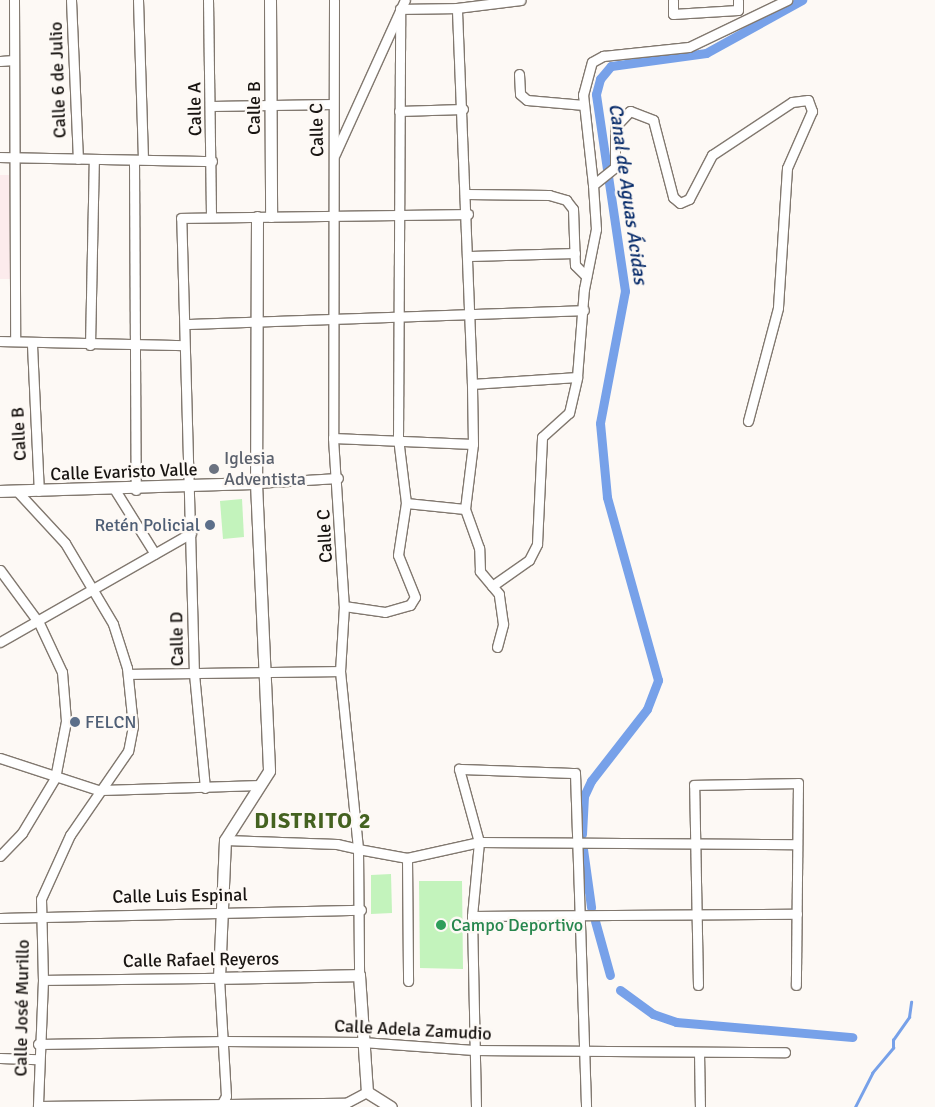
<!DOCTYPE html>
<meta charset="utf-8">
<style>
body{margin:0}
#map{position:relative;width:935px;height:1107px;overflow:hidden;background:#fdf9f5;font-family:Signika,sans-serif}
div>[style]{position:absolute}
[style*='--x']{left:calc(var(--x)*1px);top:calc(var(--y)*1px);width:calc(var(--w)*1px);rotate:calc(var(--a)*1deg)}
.education>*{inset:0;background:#fcebec}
.green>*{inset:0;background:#c3f3bc}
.stream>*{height:2.5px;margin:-1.25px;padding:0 1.25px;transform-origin:1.25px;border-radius:1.25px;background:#77a1e9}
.canal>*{height:9px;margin:-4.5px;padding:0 4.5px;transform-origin:4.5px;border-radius:4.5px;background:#77a1e9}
.roads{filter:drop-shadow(1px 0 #81786f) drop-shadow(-1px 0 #81786f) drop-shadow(0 1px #81786f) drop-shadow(0 -1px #81786f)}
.street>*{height:9px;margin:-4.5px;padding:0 4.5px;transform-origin:4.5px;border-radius:4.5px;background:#fff}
.secondary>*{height:11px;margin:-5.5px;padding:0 5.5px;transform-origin:5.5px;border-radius:5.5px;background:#fff}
.dots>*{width:14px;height:14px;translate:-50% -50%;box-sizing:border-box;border:2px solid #fdf9f5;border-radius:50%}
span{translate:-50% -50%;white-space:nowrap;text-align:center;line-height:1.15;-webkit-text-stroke:5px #fdf9f5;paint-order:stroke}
.street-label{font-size:18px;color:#181411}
.worship-label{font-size:18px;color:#5b616d}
.left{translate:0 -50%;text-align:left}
.service-label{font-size:18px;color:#4e5e75}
.right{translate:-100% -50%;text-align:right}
.leisure-label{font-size:18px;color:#27864d}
.water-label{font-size:19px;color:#062a69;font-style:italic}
.district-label{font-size:22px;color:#446220;font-weight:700;letter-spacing:1px}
</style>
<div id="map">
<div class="education">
<div style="clip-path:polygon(0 175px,11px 175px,11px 279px,0 279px)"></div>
</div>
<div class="green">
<div style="clip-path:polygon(242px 499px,244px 537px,223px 539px,220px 501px)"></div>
<div style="clip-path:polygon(391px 874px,392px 913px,371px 914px,371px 875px)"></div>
<div style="clip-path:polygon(419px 881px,462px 881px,463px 969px,420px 968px)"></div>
</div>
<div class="stream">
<div style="--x:855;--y:1107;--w:38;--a:-63"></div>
<div style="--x:872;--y:1073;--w:33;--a:-50"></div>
<div style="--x:893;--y:1048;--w:8;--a:-90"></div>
<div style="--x:893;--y:1040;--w:28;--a:-55"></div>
<div style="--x:909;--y:1017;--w:15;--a:-82"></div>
</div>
<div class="canal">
<div style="--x:582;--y:834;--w:38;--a:-87"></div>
<div style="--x:584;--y:796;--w:17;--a:-65"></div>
<div style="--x:591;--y:781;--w:91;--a:-52.1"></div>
<div style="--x:647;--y:709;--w:31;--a:-69"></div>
<div style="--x:658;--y:680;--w:190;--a:-105.6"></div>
<div style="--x:607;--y:497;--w:74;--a:-95.4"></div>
<div style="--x:600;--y:423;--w:134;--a:-79.3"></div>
<div style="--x:625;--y:291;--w:199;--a:-98.4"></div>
<div style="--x:596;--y:94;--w:16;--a:-75"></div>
<div style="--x:600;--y:79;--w:17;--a:-50"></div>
<div style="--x:611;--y:66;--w:96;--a:-7.8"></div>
<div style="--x:706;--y:53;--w:110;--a:-28.9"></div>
<div style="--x:583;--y:849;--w:59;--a:82.1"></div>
<div style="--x:595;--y:921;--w:56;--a:74.5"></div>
<div style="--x:620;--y:990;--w:41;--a:36"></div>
<div style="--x:653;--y:1014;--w:24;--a:19"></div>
<div style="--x:676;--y:1022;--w:177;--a:4.9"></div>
</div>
<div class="roads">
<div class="street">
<div style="--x:14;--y:0;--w:341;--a:89.8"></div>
<div style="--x:71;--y:0;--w:159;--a:87.5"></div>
<div style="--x:138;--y:0;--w:157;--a:88.2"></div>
<div style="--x:208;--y:0;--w:216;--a:89.2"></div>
<div style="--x:334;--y:0;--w:438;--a:90.1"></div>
<div style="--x:333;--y:438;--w:168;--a:86.3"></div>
<div style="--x:344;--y:606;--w:65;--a:93.5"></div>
<div style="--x:340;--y:671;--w:179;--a:84.2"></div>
<div style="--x:358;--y:849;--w:50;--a:10.4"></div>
<div style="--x:407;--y:858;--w:74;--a:-12.5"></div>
<div style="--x:479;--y:842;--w:318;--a:0.4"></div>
<div style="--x:673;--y:0;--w:14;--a:90"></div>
<div style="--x:673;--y:14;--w:65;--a:-3.5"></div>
<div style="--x:738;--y:10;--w:10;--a:-90"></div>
<div style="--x:0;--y:61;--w:14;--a:-4"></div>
<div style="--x:519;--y:74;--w:20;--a:87"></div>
<div style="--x:520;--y:94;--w:9;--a:41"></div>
<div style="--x:527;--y:100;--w:57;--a:5"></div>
<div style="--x:211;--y:106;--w:122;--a:-0.9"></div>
<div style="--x:399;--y:111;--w:64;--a:-1.8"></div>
<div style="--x:335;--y:154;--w:169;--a:-65.6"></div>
<div style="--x:0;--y:157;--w:212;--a:1.1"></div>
<div style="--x:134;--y:160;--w:330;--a:89.7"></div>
<div style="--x:593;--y:185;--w:91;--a:-96.3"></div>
<div style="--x:583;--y:95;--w:34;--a:-75"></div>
<div style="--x:592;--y:62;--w:13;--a:-29"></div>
<div style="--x:603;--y:56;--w:86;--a:-6"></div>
<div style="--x:689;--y:47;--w:109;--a:-25.6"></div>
<div style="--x:467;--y:194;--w:82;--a:0.7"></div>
<div style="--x:549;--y:195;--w:18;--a:16"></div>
<div style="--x:566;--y:200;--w:11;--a:52"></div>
<div style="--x:573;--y:209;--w:56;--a:88"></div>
<div style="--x:575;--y:265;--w:16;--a:45"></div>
<div style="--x:470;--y:256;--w:105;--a:-1.6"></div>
<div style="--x:186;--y:324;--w:398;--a:-2"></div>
<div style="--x:0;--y:341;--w:182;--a:1.3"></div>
<div style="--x:32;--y:345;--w:146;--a:87.3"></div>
<div style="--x:90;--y:345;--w:185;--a:-88.8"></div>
<div style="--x:472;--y:384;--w:105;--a:-3.8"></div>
<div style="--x:333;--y:438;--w:140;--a:2.5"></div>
<div style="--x:256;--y:483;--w:82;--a:-3.5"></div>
<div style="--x:16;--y:490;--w:72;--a:47.2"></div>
<div style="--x:65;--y:543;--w:94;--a:59.3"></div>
<div style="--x:113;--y:624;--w:46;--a:72.3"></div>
<div style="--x:127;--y:668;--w:58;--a:84.1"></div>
<div style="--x:133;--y:726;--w:25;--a:101"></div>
<div style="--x:128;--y:751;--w:102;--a:124.6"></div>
<div style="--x:70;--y:835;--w:70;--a:114.4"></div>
<div style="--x:41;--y:899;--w:81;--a:88.6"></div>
<div style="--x:43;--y:980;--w:127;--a:92.3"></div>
<div style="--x:115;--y:490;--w:75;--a:58"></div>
<div style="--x:406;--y:503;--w:59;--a:5.8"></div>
<div style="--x:0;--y:570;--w:66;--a:53.7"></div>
<div style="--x:39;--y:623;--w:54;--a:64.9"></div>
<div style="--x:62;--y:672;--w:49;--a:85.3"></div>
<div style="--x:66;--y:721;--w:58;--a:100.9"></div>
<div style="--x:55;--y:778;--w:64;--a:121"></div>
<div style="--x:22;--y:833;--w:32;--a:134"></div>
<div style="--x:492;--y:586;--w:45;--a:-35.1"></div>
<div style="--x:529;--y:560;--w:18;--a:-63"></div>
<div style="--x:537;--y:544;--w:107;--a:-87.3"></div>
<div style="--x:542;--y:437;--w:36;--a:-42"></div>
<div style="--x:569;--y:413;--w:37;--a:-77"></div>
<div style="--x:577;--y:377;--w:88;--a:-85.5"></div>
<div style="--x:584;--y:289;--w:61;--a:-78.7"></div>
<div style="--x:596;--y:229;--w:44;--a:-93.9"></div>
<div style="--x:593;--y:185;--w:28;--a:-39"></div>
<div style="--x:615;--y:167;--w:40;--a:-90"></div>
<div style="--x:615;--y:127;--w:22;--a:-47"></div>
<div style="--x:630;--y:111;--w:25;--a:21"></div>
<div style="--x:653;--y:120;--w:80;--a:75.4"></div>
<div style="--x:673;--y:197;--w:9;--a:41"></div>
<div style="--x:680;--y:203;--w:10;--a:-24"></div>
<div style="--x:689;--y:199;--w:50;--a:-62.4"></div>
<div style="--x:712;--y:155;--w:96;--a:-33.5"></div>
<div style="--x:792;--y:102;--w:16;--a:-7"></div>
<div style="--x:808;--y:100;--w:12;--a:70"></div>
<div style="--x:812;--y:111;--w:62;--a:113.7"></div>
<div style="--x:787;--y:168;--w:140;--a:93.7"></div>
<div style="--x:778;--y:308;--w:117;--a:104.9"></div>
<div style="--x:344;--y:606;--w:41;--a:8.3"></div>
<div style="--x:385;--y:612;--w:26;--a:-16"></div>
<div style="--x:410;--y:605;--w:9;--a:-58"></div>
<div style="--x:415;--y:597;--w:45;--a:-112"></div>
<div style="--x:398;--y:555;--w:53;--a:-81.3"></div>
<div style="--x:406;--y:503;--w:65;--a:-97"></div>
<div style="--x:398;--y:438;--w:429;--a:-89.7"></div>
<div style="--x:400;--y:9;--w:57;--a:-1"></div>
<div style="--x:0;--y:642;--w:220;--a:-29.7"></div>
<div style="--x:497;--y:647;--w:24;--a:-75"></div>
<div style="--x:503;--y:624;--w:30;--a:-98"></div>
<div style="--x:499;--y:594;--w:30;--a:-130"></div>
<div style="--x:480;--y:571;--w:23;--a:-92"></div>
<div style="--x:479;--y:548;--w:41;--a:-109.7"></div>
<div style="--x:465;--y:509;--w:65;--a:-83"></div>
<div style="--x:473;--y:444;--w:60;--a:-91"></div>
<div style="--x:472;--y:384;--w:376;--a:-92.3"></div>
<div style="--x:457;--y:8;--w:64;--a:-7.1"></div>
<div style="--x:128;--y:674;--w:212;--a:-0.8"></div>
<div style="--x:0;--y:758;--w:103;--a:18.1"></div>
<div style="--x:98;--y:790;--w:158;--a:-1.8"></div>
<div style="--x:205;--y:788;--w:115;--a:-95.5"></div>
<div style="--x:194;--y:674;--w:456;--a:-91.6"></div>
<div style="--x:181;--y:218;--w:287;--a:-0.8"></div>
<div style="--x:225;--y:840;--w:112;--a:2"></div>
<div style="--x:337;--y:844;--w:22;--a:13"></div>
<div style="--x:358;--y:849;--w:126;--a:89.5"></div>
<div style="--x:407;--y:858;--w:123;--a:89.5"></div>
<div style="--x:472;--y:916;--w:325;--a:-0.4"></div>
<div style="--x:0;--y:918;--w:361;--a:-1.3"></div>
<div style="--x:43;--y:980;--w:176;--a:-0.7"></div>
<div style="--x:219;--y:978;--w:118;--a:86.6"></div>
<div style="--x:226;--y:1096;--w:13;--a:119"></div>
<div style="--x:698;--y:985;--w:200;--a:-91.1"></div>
<div style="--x:694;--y:785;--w:104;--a:-1.1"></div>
<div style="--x:798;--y:783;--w:202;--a:90.6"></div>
<div style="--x:38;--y:1044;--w:187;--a:-0.9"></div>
<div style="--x:225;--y:1041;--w:137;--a:0.4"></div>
<div style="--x:362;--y:1042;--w:112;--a:4.1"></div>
<div style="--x:474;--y:1050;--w:311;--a:0.4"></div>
<div style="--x:699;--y:1052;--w:55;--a:89"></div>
<div style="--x:0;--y:1058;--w:38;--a:2"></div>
<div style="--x:38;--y:1106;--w:308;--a:-0.6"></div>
<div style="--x:346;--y:1103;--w:24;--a:-28"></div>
<div style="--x:476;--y:1107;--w:191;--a:-91.2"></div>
<div style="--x:472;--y:916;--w:74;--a:-84.6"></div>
<div style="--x:479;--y:842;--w:76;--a:-105.3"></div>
<div style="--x:459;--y:769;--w:116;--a:2"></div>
<div style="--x:575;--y:773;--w:334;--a:88.1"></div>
</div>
<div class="secondary">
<div style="--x:270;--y:0;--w:216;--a:89.7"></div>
<div style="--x:257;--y:217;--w:266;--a:90.2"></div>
<div style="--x:256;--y:483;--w:288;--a:87.4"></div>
<div style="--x:269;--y:771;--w:82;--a:122.5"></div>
<div style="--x:225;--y:840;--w:138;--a:92.5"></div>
<div style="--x:219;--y:978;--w:140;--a:-1.2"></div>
<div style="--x:359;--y:975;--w:117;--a:86.1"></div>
<div style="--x:367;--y:1092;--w:28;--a:32"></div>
<div style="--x:0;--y:491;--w:256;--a:-1.8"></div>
</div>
</div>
<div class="dots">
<div style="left:214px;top:469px;background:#6b7280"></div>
<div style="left:210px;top:525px;background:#5c6f8a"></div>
<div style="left:75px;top:722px;background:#5c6f8a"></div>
<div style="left:441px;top:925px;background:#2e9e5b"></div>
</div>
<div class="street-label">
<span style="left:58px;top:80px;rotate:-92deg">Calle 6 de Julio</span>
<span style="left:254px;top:108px;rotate:-90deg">Calle B</span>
<span style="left:195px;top:109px;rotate:-91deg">Calle A</span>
<span style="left:317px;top:130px;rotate:-91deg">Calle C</span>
<span style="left:19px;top:434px;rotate:-93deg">Calle B</span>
<span style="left:124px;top:472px;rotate:-2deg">Calle Evaristo Valle</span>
<span style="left:325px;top:536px;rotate:-93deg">Calle C</span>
<span style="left:177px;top:639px;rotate:-91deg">Calle D</span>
<span style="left:180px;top:896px;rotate:-1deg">Calle Luis Espinal</span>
<span style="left:201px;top:960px;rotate:-1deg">Calle Rafael Reyeros</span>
<span style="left:22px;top:1008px;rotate:-89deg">Calle José Murillo</span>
<span style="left:413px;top:1030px;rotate:3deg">Calle Adela Zamudio</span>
</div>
<div class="worship-label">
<span class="left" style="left:224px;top:469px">Iglesia<br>Adventista</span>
</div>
<div class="service-label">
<span class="right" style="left:200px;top:525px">Retén Policial</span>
<span class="left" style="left:85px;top:722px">FELCN</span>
</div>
<div class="leisure-label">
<span class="left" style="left:451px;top:925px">Campo Deportivo</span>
</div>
<div class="water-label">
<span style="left:627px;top:194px;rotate:82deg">Canal de Aguas Ácidas</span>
</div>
<div class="district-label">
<span style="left:313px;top:821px">DISTRITO 2</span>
</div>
</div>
